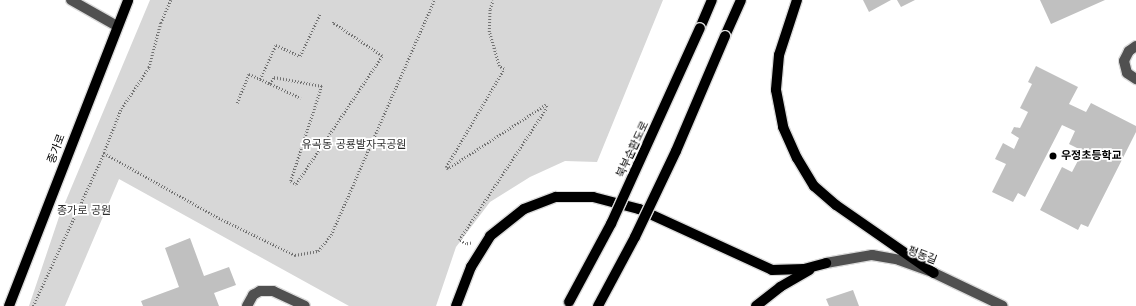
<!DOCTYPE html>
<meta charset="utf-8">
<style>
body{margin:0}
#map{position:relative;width:1136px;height:306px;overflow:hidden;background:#fff;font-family:"Work Sans","Noto Sans KR",sans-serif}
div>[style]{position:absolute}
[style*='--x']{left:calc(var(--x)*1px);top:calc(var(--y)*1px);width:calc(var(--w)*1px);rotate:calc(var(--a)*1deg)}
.green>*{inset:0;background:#d7d7d7}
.building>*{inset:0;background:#c0c0c0}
.path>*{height:2.5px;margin-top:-1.25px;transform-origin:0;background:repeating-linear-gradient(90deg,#727272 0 1px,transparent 0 3px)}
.roads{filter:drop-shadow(1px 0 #dbdbdb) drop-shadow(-1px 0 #dbdbdb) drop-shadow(0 1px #dbdbdb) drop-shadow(0 -1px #dbdbdb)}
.minor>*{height:10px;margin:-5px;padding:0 5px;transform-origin:5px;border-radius:5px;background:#505050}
.major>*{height:10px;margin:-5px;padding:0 5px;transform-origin:5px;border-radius:5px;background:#000}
.bridges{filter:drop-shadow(1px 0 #dbdbdb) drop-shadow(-1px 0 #dbdbdb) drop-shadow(0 1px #dbdbdb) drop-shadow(0 -1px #dbdbdb)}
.major-bridge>*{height:10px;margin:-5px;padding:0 5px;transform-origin:5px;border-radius:5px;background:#000}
.dots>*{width:11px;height:11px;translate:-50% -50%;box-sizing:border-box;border:2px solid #fff;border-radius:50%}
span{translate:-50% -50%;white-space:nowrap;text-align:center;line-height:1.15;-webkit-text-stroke:3.5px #fff;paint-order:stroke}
.park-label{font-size:11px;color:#2e2e2e}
.street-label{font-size:11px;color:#000}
.poi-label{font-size:11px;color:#000;font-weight:700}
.left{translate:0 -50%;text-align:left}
</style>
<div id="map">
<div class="green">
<div style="clip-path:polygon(150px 0,663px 0,597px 162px,565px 161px,530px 177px,490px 202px,456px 247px,436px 306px,349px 306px,119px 179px,65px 306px,29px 306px,59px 217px)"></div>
</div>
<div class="building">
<div style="clip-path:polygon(863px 0,891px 0,869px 12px)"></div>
<div style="clip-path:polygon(897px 0,915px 0,901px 7px)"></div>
<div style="clip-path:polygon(1040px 0,1105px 0,1051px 24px)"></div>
<div style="clip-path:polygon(1036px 66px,1078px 87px,1069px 104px,1086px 112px,1091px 103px,1136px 126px,1136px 132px,1088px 227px,1081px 224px,1078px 230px,1040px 210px,1062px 167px,1072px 172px,1083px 151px,1069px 144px,1075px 131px,1062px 125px,1025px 197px,1018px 193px,1013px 202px,992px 192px,1006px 164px,995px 159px,1003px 143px,1014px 149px,1019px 138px,1011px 133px,1014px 127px,1020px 128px,1028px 112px,1020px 108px,1032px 84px,1028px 82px)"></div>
<div style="clip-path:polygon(190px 238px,204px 276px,229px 267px,236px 285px,214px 293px,219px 306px,143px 306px,141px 301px,179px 287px,165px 248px)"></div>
<div style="clip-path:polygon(853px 290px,859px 306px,829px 306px,826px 299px)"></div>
</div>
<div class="path">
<div style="--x:171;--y:0;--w:25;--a:113"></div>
<div style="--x:161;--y:23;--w:47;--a:104.9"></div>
<div style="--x:149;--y:68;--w:50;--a:123.7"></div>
<div style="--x:121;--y:110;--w:46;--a:111.6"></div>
<div style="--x:104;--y:153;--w:132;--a:29.5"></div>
<div style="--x:219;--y:218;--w:85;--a:26"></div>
<div style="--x:295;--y:255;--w:23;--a:-10"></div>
<div style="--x:318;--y:251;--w:21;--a:-51"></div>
<div style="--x:331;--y:235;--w:257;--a:-66.3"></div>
<div style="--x:260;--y:79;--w:45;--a:24.9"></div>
<div style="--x:270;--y:84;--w:8;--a:-60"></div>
<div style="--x:274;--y:77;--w:49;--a:10.6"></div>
<div style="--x:322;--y:86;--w:100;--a:108.1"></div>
<div style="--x:291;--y:181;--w:6;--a:31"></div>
<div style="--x:296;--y:184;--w:154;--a:-56.1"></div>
<div style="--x:382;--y:56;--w:59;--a:-146"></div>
<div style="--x:333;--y:23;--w:2;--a:-63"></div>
<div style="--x:237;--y:103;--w:31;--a:-68"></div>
<div style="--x:249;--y:74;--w:12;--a:24"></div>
<div style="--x:260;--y:79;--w:38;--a:-65"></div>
<div style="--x:276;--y:45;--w:26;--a:25"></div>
<div style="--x:300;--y:56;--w:47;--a:-64.5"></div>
<div style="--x:471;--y:243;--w:5;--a:169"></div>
<div style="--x:466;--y:244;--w:8;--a:-150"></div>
<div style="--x:459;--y:240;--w:159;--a:-56.5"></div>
<div style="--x:547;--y:107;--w:2;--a:-117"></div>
<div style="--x:546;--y:105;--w:117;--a:146.9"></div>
<div style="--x:448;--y:169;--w:3;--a:-135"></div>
<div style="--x:446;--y:167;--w:114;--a:-59.4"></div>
<div style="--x:504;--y:69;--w:6;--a:-149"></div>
<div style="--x:499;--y:66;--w:35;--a:-106"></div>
<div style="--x:489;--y:32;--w:23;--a:-88"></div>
<div style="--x:490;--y:9;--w:9;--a:-72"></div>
<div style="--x:33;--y:306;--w:169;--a:-65.1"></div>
</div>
<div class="roads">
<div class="minor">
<div style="--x:71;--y:0;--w:53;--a:29.5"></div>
<div style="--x:1136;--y:46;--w:9;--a:144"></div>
<div style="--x:1129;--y:51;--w:11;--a:117"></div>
<div style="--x:1124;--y:61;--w:12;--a:76"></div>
<div style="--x:1127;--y:73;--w:11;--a:34"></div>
<div style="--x:826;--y:263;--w:47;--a:-9.9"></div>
<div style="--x:872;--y:255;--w:27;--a:10"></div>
<div style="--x:899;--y:260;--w:37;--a:20"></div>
<div style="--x:934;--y:273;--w:76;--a:25.6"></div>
<div style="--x:247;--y:306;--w:13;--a:-61"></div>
<div style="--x:253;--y:295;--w:8;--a:-30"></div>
<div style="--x:260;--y:291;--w:13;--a:0"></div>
<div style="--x:273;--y:291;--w:35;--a:25"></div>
</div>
<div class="major">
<div style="--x:797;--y:0;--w:58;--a:108.1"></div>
<div style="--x:779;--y:55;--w:35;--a:95"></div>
<div style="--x:776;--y:90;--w:38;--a:79"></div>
<div style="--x:783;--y:127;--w:34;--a:66"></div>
<div style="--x:797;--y:158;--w:33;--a:59"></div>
<div style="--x:814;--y:186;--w:29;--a:41"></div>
<div style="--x:836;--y:205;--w:119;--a:34.8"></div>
<div style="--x:700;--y:28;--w:30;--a:-67"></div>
<div style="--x:725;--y:36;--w:39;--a:-66"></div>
<div style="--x:9;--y:306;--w:328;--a:-68.7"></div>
<div style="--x:456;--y:306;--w:42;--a:-69"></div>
<div style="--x:471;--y:267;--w:36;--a:-58"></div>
<div style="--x:490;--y:236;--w:43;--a:-38.5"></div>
<div style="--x:524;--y:209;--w:34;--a:-21"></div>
<div style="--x:556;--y:197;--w:37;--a:0"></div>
<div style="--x:593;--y:197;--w:48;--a:14.6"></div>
<div style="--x:639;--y:209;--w:146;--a:24.6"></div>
<div style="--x:772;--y:270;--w:32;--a:-2"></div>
<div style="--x:804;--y:269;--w:23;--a:-15"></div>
<div style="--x:756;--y:306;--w:31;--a:-38"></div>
<div style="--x:780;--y:287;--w:34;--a:-30"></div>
</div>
</div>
<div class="bridges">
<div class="major-bridge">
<div style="--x:569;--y:302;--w:89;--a:-61.7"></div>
<div style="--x:611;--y:224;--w:215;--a:-65.6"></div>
<div style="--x:598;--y:306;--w:78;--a:-61.8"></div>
<div style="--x:635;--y:237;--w:95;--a:-64.5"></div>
<div style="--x:676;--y:151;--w:125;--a:-66.9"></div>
</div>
</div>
<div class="dots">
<div style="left:1053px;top:156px;background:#000"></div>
</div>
<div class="park-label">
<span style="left:354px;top:145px">유곡동 공룡발자국공원</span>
<span style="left:84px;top:211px">종가로 공원</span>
</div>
<div class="street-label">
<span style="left:57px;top:149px;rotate:-69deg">종가로</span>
<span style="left:633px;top:150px;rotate:-65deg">북부순환도로</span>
<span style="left:922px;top:256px;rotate:21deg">평동길</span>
</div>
<div class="poi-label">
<span class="left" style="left:1061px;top:156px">우정초등학교</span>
</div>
</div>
